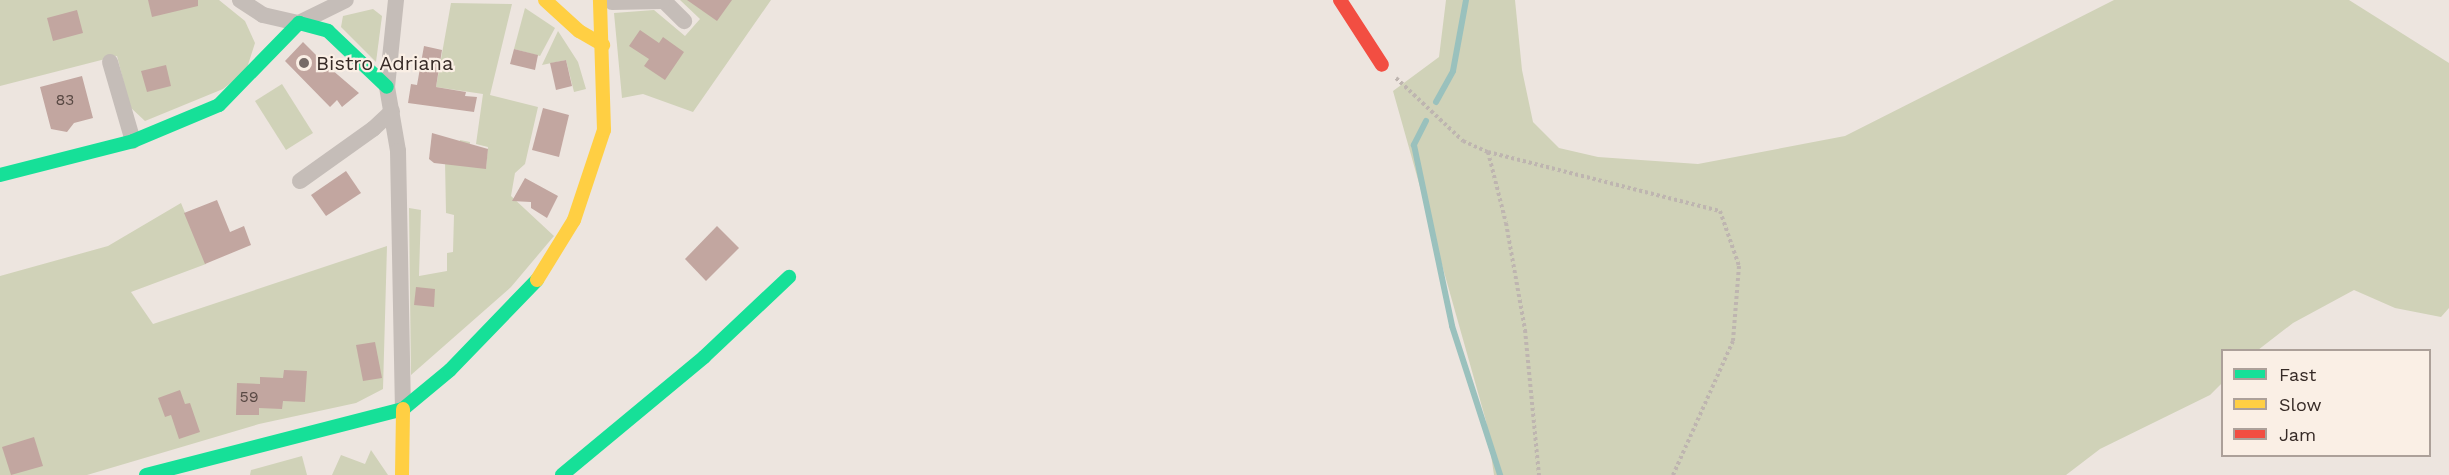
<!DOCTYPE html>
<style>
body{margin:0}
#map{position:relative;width:2449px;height:475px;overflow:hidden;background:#ede5df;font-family:"Work Sans",sans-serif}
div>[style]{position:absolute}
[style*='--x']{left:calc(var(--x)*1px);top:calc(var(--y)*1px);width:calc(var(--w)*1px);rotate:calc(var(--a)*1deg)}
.green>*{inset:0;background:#d0d2b8}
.stream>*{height:6px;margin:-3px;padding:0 3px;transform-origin:3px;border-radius:3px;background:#9ac1bd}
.building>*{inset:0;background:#c2a6a0}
.path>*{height:4px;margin-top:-2px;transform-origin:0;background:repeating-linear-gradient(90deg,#beb5b0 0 3px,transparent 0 6px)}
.street>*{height:16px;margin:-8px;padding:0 8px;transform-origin:8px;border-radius:8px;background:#c5bdb8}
.fast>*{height:14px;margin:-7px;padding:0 7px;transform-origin:7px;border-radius:7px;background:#16e098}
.slow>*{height:14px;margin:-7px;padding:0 7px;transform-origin:7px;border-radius:7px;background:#ffcf43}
.jam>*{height:14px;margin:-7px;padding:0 7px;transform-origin:7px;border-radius:7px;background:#f24e42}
.dots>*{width:16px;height:16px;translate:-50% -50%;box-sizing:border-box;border:3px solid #faefe5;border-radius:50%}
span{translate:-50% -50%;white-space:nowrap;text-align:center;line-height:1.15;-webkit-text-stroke:4.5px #faefe5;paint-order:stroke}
.number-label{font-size:16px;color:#594944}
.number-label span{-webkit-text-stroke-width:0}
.poi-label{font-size:20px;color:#362a26}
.left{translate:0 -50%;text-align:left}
.legend{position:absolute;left:2221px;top:349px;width:210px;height:108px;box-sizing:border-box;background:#faefe5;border:2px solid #aca099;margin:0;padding:8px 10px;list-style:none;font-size:18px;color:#362a26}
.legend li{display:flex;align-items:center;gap:12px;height:30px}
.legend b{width:30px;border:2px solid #aca099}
</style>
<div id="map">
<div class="green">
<div style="clip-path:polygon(0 0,219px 0,245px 21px,255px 43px,246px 71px,223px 89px,145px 121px,130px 107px,117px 56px,0 86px)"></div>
<div style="clip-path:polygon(680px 0,771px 0,693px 112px,643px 94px,622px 98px,614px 13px,654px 10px,685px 36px,700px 19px)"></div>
<div style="clip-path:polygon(1446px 0,1515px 0,1522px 70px,1533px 122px,1559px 148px,1598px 157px,1698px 164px,1845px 136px,2114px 0,2349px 0,2449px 63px,2449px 308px,2441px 317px,2395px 308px,2354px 290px,2293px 323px,2258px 350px,2222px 350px,2222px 383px,2210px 395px,2100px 449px,2066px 475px,1494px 475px,1486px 421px,1393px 91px,1439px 57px)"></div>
<div style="clip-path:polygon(451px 3px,512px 4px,490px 95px,538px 107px,525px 164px,515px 173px,511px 196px,554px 236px,511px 287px,411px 375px,409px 208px,421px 210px,419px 276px,447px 271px,447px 253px,453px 252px,454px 215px,446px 213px,445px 161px,458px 162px,460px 140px,470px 142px,468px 166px,486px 168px,488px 147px,476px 144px,483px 94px,436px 87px)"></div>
<div style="clip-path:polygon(525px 8px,555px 28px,540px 56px,514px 49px)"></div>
<div style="clip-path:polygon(373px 9px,382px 16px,376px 62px,341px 27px,343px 16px)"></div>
<div style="clip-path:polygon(558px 31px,578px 62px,586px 89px,574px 92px,566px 60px,542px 65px)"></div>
<div style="clip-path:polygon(282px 84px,313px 133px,286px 150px,255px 101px)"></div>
<div style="clip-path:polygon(181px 203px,206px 264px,131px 292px,153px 324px,387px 246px,383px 389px,356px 403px,259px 424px,87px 475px,0 475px,0 276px,108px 246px)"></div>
<div style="clip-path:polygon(371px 450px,388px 475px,332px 475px,341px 455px,365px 464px)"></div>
<div style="clip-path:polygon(302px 456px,307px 475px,250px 475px,251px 470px)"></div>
</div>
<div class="stream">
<div style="--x:1436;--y:102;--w:35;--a:-61"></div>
<div style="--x:1453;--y:71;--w:72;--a:-79.6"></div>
<div style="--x:1426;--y:121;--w:27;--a:117"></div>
<div style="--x:1414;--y:145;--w:185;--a:78.1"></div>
<div style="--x:1452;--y:326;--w:157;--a:72.1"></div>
</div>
<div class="building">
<div style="clip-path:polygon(148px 0,198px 0,198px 6px,152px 17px)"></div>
<div style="clip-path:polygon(687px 0,732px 0,717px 21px)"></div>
<div style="clip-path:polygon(77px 10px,83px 33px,53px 41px,47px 18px)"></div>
<div style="clip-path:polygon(640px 30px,659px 43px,663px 37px,684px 52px,665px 80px,644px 66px,649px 59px,629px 46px)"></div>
<div style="clip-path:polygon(303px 42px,324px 63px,359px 93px,342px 107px,337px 100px,330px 107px,285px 61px)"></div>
<div style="clip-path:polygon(424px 46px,442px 50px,436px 87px,466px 92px,465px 96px,477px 97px,474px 112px,408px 103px,411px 84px,417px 85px)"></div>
<div style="clip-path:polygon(514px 49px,538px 55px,535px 70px,510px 64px)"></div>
<div style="clip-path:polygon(566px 60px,572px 86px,556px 90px,550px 63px)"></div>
<div style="clip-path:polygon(166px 65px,171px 86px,147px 92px,141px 71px)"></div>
<div style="clip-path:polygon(82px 76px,93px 118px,74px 123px,67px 132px,51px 129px,40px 87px)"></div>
<div style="clip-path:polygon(543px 108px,569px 115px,559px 157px,532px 150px)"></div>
<div style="clip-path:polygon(432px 133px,488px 149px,486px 169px,434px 163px,429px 159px)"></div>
<div style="clip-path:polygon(346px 171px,361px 193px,326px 216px,311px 195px)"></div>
<div style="clip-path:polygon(525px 178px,558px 196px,547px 218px,531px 208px,531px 202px,512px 201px)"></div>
<div style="clip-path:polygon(217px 200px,230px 232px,244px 226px,251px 245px,205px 264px,184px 213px)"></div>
<div style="clip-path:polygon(717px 226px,739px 248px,706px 281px,685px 259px)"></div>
<div style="clip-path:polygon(416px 287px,435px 289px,434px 307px,414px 305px)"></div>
<div style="clip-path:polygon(375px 342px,382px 378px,363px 381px,356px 345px)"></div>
<div style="clip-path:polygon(284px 370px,307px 371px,305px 402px,283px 401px,282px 409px,259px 408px,259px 415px,236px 415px,237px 383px,260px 384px,260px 377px,283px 378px)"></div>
<div style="clip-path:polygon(180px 390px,185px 404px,190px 403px,200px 432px,179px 439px,171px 415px,165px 417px,158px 398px)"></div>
<div style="clip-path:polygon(34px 437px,43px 466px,11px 475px,2px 447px)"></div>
</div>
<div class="path">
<div style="--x:1396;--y:78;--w:92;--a:43.2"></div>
<div style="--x:1463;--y:141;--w:27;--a:24"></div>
<div style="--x:1488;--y:152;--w:239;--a:14.3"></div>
<div style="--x:1720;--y:211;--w:58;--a:70.9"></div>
<div style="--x:1739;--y:266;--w:75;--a:94.6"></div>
<div style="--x:1733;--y:341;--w:147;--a:114.1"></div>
<div style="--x:1488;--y:152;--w:73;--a:75.8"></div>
<div style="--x:1506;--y:223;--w:109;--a:79.9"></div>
<div style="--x:1525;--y:330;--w:146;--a:84.5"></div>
</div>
<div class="street">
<div style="--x:240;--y:0;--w:27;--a:33"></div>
<div style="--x:263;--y:15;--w:37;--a:13"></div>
<div style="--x:299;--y:23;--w:52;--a:-26.1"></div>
<div style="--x:396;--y:0;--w:87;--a:95.9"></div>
<div style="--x:387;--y:87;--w:65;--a:80.2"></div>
<div style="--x:398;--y:151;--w:258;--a:88.9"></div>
<div style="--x:663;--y:0;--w:30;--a:45"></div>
<div style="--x:612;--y:2;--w:50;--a:-1.1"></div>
<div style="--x:110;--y:62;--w:82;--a:73.8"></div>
<div style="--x:300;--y:181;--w:90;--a:-35.5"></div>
<div style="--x:373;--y:129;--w:26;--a:-43"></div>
</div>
<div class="fast">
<div style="--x:0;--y:175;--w:137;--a:-14.3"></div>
<div style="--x:133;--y:141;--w:93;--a:-22.7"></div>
<div style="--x:219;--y:105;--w:115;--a:-45.7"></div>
<div style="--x:299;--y:23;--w:30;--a:15"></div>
<div style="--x:328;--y:31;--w:81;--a:43.5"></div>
<div style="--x:146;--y:475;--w:265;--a:-14.4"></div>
<div style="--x:403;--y:409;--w:61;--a:-39.7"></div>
<div style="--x:450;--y:370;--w:125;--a:-46"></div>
<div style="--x:562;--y:475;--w:185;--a:-39.7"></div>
<div style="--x:704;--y:357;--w:117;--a:-43.3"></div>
</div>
<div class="slow">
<div style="--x:545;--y:0;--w:46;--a:42.4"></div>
<div style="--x:579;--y:31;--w:28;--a:30"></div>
<div style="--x:537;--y:280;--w:70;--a:-58.3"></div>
<div style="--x:574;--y:220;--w:95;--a:-71.6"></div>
<div style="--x:604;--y:130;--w:130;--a:-91.8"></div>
<div style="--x:402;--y:475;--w:66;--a:-89.1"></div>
</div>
<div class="jam">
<div style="--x:1340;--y:0;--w:77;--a:57.1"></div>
</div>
<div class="dots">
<div style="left:304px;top:63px;background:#766b67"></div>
</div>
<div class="number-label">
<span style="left:65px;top:100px">83</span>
<span style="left:249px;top:397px">59</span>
</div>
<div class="poi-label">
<span class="left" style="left:316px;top:63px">Bistro Adriana</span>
</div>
<ul class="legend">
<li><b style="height:8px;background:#16e098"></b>Fast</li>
<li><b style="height:8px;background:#ffcf43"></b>Slow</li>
<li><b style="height:8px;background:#f24e42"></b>Jam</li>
</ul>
</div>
